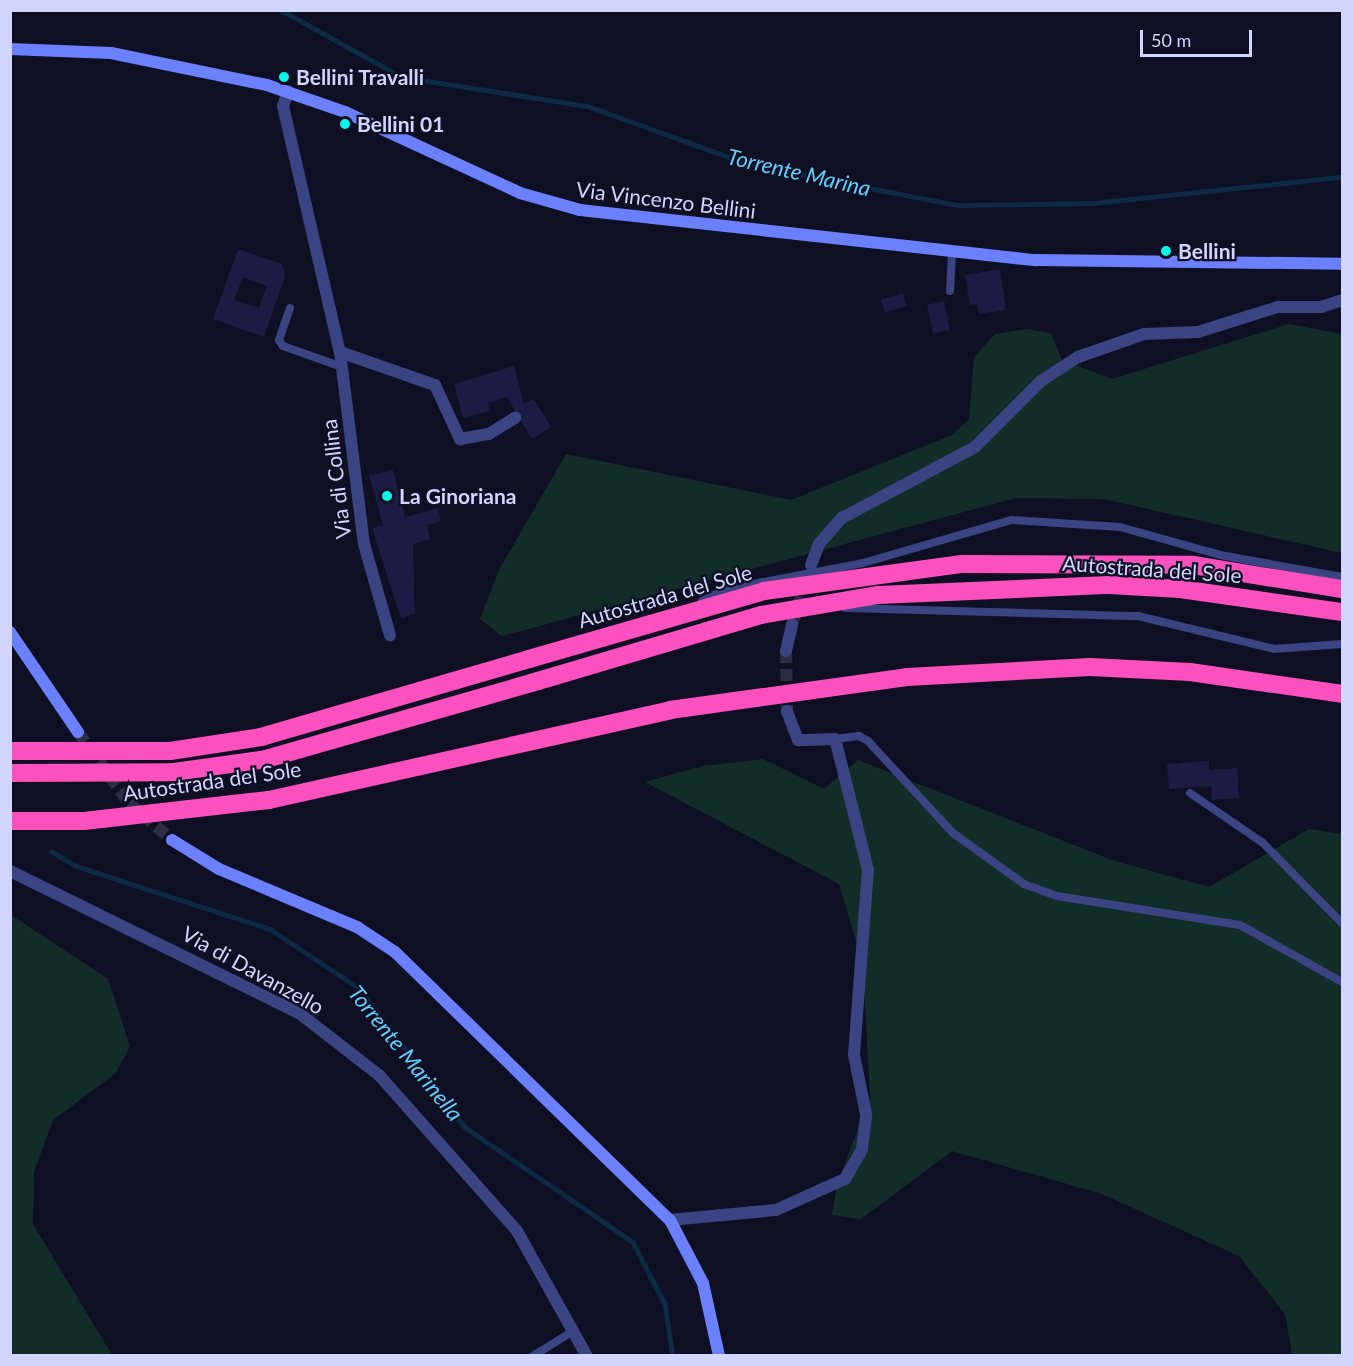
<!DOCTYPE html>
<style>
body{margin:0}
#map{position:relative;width:1353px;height:1366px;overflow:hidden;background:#0f0f24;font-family:Lato,sans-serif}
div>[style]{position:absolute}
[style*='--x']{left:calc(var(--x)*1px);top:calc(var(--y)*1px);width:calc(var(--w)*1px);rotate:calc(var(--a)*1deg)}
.green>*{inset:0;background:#122d28}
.stream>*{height:4.5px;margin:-2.25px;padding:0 2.25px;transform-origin:2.25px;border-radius:2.25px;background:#0d2a45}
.building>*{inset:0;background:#1d1b44}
.street-tunnel>*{height:12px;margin-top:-6px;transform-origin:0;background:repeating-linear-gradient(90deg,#2c2d45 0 12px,transparent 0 18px)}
.secondary-tunnel>*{height:12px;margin-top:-6px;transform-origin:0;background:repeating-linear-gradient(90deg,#2c2d45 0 12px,transparent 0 18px)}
.lane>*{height:8px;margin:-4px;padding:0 4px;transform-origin:4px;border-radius:4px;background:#3b4482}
.street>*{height:12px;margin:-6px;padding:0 6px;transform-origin:6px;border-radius:6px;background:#3b4482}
.secondary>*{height:12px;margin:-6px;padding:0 6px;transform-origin:6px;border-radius:6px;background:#6b80fc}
.highway>*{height:18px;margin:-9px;padding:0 9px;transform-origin:9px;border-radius:9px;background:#fc50bf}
.highway-bridge>*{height:18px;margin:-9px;padding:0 9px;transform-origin:9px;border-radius:9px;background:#fc50bf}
.dots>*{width:16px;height:16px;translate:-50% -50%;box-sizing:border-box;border:3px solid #0f0f24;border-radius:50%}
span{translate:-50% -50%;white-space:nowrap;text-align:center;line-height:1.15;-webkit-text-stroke:4.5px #0f0f24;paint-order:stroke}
.poi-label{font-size:21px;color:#d2d5fe;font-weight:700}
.left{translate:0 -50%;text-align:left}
.street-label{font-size:21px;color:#d2d5fe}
.water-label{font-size:22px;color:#62cefc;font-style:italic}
.frame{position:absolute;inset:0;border:12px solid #d2d5fe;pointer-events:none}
.scale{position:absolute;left:1140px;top:30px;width:112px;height:27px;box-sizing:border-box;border:3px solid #d2d5fe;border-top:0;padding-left:8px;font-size:18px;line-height:21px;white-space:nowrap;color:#d2d5fe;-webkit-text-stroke:4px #0f0f24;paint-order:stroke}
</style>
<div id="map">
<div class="green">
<div style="clip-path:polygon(1289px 324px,1342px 334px,1342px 553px,1104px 499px,1016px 498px,502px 636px,480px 619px,499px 570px,566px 454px,791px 500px,952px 435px,969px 419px,974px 357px,995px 334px,1026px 329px,1051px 333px,1062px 360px,1112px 379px)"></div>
<div style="clip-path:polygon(763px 759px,824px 789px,858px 760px,1112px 860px,1209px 887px,1309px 829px,1342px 834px,1342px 1355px,1292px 1355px,1285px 1314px,1239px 1256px,1102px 1194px,952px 1151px,861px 1219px,832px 1215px,837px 1184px,870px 1098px,863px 964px,839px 884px,645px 782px,703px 766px)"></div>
<div style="clip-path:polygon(11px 915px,108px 979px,130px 1046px,116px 1073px,53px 1120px,34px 1172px,33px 1224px,112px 1355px,11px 1355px)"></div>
</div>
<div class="stream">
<div style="--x:281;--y:10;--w:138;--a:29"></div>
<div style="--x:402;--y:77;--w:188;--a:8.9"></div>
<div style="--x:588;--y:106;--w:173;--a:19.9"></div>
<div style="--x:751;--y:165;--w:210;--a:11"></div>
<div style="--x:957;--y:205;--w:136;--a:-0.8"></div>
<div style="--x:1093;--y:203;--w:250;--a:-6"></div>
<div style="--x:51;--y:851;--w:29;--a:31"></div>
<div style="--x:76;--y:866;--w:204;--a:18"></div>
<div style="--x:270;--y:929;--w:107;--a:33.5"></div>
<div style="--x:359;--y:988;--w:175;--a:52.7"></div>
<div style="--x:465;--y:1127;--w:204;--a:34.4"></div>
<div style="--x:633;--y:1242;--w:70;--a:62.7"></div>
<div style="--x:665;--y:1304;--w:53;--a:81.3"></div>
</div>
<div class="building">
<div style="clip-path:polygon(evenodd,238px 249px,282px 264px,285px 276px,264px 337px,213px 319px,238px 249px,243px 277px,267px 286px,259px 308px,234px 300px,243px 277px)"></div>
<div style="clip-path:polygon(1000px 269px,1006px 310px,979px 314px,977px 304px,970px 305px,965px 275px)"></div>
<div style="clip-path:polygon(903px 293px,907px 306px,885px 312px,881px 300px)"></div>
<div style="clip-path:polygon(944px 301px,950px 330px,933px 333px,927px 305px)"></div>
<div style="clip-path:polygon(514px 366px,524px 404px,534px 399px,551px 427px,532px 439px,507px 397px,488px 403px,490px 411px,463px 418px,454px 384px)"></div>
<div style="clip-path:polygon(393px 470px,405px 517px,438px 508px,441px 521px,427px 525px,430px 539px,413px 544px,415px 614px,401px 619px,372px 528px,383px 525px,369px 475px)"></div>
<div style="clip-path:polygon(1209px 761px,1209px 770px,1237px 768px,1239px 798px,1212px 800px,1211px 786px,1169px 789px,1167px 764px)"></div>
</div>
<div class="street-tunnel">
<div style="--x:792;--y:625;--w:47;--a:-72.7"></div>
<div style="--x:786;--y:651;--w:60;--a:89"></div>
</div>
<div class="secondary-tunnel">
<div style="--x:78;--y:732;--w:87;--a:54.3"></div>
<div style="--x:129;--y:803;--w:57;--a:40.7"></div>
</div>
<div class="lane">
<div style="--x:950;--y:291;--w:38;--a:-87"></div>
<div style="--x:290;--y:308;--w:34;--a:109"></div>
<div style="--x:279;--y:340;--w:7;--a:56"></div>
<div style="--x:283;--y:346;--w:63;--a:19.6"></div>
<div style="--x:702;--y:601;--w:27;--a:-27"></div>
<div style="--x:726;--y:589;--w:139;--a:-10.7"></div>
<div style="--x:863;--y:563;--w:154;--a:-16.2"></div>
<div style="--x:1011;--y:520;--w:109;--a:3.7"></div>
<div style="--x:1120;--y:527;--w:104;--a:15.6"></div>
<div style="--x:1220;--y:555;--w:124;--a:10.2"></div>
<div style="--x:845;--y:608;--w:293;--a:1.6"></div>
<div style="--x:1138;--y:616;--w:140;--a:13.6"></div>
<div style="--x:1274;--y:649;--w:68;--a:-4.2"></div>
<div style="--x:835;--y:739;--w:24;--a:-7"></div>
<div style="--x:859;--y:736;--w:10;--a:29"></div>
<div style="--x:868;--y:741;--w:125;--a:47.3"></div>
<div style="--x:953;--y:833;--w:87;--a:35.7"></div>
<div style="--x:1024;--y:884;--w:35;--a:20"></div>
<div style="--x:1057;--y:896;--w:185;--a:9"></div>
<div style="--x:1240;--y:925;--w:117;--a:29.2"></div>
<div style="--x:1190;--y:793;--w:88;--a:34.4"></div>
<div style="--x:1263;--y:843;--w:112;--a:45.4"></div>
<div style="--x:533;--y:1356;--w:49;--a:-31.8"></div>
</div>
<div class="street">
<div style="--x:288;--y:91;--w:16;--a:108"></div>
<div style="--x:283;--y:106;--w:253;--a:77"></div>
<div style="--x:340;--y:352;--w:193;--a:82.9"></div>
<div style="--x:364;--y:544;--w:95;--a:74.1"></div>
<div style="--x:340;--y:352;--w:101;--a:19.2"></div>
<div style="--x:435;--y:385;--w:60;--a:65.2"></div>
<div style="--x:460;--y:439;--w:29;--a:-10"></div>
<div style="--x:489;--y:434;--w:31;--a:-32"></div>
<div style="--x:811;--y:565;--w:22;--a:-69"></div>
<div style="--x:819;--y:544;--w:35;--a:-49"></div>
<div style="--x:842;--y:518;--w:151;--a:-28.1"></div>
<div style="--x:975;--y:447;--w:93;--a:-45"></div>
<div style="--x:1041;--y:381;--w:44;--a:-33"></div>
<div style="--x:1078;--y:357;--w:70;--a:-19.2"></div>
<div style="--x:1144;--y:334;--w:54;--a:-2.1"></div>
<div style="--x:1198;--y:332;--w:84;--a:-17.4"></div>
<div style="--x:1278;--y:307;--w:43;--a:0"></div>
<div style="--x:1321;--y:307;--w:22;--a:-18"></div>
<div style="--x:786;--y:651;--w:27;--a:-77"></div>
<div style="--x:10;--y:871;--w:322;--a:26.2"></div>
<div style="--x:299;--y:1013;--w:101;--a:37.8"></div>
<div style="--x:379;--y:1075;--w:208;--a:48.5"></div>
<div style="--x:517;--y:1231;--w:143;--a:60.8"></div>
<div style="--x:670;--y:1220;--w:106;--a:-5.4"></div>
<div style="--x:776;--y:1210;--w:76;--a:-24.2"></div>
<div style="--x:845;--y:1179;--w:34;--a:-60"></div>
<div style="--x:862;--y:1149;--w:35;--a:-83"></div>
<div style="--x:866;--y:1114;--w:60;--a:-101.5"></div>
<div style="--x:854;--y:1055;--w:186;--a:-85.7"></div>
<div style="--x:868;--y:870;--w:135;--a:-104.1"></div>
<div style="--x:835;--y:739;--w:37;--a:178"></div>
<div style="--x:798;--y:740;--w:31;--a:-111"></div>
</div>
<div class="secondary">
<div style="--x:10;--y:49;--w:101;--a:2.3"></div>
<div style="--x:111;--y:53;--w:159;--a:11.6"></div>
<div style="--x:267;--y:85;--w:83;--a:19.1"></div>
<div style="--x:345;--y:112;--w:193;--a:24.8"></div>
<div style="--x:520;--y:193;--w:62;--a:15.8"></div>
<div style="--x:580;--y:210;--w:459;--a:6.3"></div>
<div style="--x:1036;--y:260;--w:306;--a:0.7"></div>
<div style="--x:10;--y:632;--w:121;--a:55.8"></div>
<div style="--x:172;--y:840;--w:55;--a:31.7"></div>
<div style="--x:219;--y:869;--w:150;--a:22.8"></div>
<div style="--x:357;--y:927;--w:45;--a:33.3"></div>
<div style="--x:395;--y:952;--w:384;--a:44.3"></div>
<div style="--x:670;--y:1220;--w:71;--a:62.4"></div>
<div style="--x:703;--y:1283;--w:75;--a:77.6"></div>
</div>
<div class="highway">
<div style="--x:529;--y:659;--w:245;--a:-16.1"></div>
<div style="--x:764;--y:591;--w:200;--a:-7.8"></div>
<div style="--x:962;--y:564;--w:231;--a:0.2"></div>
<div style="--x:1193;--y:565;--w:151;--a:9.2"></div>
<div style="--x:538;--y:681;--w:233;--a:-16.5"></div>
<div style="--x:761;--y:615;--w:119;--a:-9.7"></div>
<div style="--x:878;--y:595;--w:232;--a:-2.5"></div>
<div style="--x:1110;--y:585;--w:70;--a:3.3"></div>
<div style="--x:1180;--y:589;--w:164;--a:8.1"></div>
<div style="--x:670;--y:710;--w:239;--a:-7.9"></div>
<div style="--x:907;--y:677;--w:183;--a:-3.1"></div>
<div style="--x:1090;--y:667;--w:100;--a:2.9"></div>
<div style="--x:1190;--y:672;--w:154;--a:8.2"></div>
</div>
<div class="highway-bridge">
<div style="--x:10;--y:751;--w:160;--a:0"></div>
<div style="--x:170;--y:751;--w:92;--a:-8.7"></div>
<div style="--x:261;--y:737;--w:279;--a:-16.2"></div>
<div style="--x:10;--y:773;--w:164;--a:-0.3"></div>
<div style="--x:174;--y:772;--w:93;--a:-8"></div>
<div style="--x:266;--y:759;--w:283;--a:-16"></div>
<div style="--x:10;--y:821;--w:74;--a:0"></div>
<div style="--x:84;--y:821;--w:186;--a:-6.5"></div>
<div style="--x:269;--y:800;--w:411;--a:-12.6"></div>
</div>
<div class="dots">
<div style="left:284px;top:77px;background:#05f7e7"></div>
<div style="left:345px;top:124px;background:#05f7e7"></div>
<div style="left:1166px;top:251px;background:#05f7e7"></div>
<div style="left:387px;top:496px;background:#05f7e7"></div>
</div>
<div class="poi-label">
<span class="left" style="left:296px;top:77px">Bellini Travalli</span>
<span class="left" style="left:357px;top:124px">Bellini 01</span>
<span class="left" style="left:1178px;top:251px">Bellini</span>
<span class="left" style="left:399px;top:496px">La Ginoriana</span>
</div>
<div class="street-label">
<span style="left:666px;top:200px;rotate:7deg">Via Vincenzo Bellini</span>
<span style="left:336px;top:479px;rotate:-97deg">Via di Collina</span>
<span style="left:1152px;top:569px;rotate:4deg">Autostrada del Sole</span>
<span style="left:665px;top:596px;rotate:-16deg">Autostrada del Sole</span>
<span style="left:212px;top:781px;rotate:-8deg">Autostrada del Sole</span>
<span style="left:253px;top:970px;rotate:29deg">Via di Davanzello</span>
</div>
<div class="water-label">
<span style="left:799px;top:172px;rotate:13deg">Torrente Marina</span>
<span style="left:406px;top:1053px;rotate:51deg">Torrente Marinella</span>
</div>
<div class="frame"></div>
<div class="scale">50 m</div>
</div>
